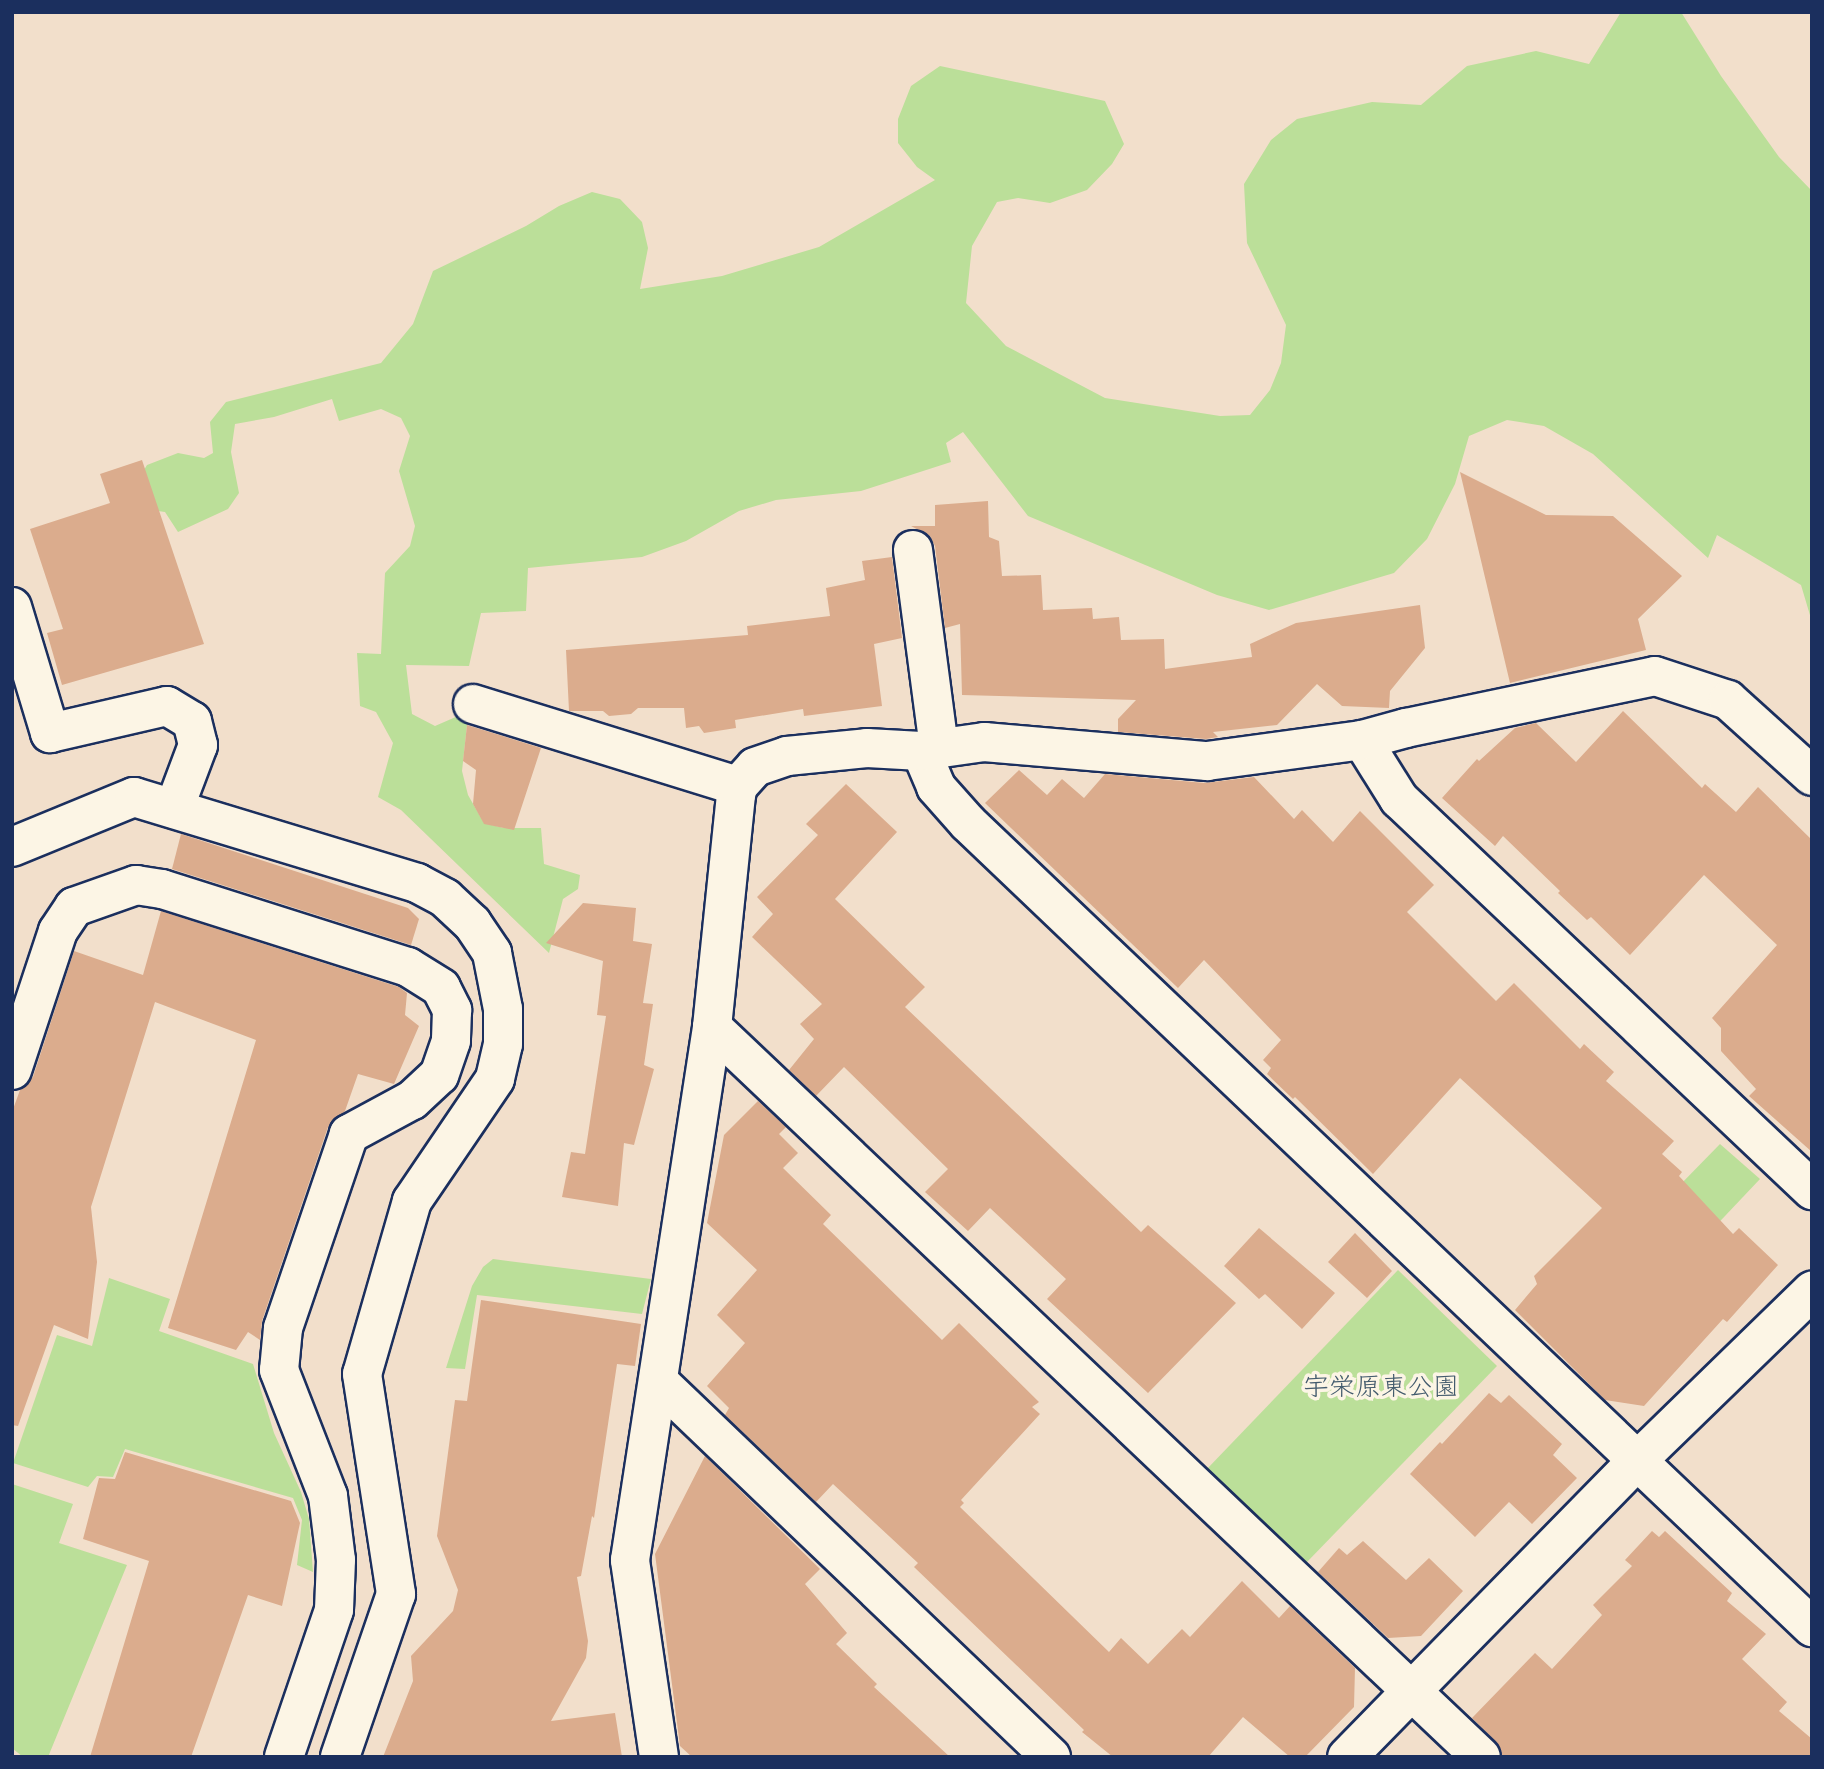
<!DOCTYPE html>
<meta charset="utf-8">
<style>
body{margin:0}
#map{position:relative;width:1824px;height:1769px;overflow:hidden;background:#f2dfcb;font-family:Sriracha,"Klee One",sans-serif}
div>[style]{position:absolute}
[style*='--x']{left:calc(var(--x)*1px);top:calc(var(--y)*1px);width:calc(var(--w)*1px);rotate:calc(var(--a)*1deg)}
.green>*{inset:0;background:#bbdf99}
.building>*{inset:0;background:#dbac8d}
.roads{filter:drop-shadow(2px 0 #1b2f5e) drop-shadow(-2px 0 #1b2f5e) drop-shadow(0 2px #1b2f5e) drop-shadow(0 -2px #1b2f5e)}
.minor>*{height:38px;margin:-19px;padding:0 19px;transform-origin:19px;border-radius:19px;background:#fcf5e5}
span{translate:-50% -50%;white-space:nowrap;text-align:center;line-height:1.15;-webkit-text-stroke:7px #fcf5e5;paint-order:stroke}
.park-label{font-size:26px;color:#435b6d}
.frame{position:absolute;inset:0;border:14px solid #1b2f5e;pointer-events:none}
</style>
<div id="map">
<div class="green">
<div style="clip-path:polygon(1621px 12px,1681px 12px,1721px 76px,1779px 157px,1812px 191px,1812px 622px,1801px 585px,1717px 535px,1708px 558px,1593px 454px,1544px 426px,1507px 420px,1469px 436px,1455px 484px,1427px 539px,1394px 573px,1269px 610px,1217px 595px,1028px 516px,963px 432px,946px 443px,951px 462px,861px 491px,776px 500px,739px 511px,686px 541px,642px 557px,528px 568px,526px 611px,481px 613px,469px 666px,406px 665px,412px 714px,435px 726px,458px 716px,468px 716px,462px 771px,468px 795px,484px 823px,504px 828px,541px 828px,544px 864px,580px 875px,578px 889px,563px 899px,549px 953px,401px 810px,378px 797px,393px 743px,376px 712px,360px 706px,357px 653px,381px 654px,385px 573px,410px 546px,415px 526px,399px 471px,410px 436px,401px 418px,381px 409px,339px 421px,332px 399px,274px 417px,235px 424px,231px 452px,239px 493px,228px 509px,178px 532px,165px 512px,137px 508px,135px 485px,147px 465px,178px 453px,204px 458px,213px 453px,210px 422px,226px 402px,381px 363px,413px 324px,433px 271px,526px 226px,559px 206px,592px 192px,620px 199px,642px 222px,648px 248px,640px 289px,722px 276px,819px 247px,935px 180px,917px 167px,898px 143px,898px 119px,911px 86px,940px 66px,1105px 101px,1124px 144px,1112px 164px,1087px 190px,1050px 203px,1018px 198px,997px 202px,972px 246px,966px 303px,1006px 346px,1105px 398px,1220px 416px,1250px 415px,1270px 390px,1281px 363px,1286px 325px,1247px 243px,1244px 184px,1271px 140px,1297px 119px,1372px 102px,1421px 105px,1467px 66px,1536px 51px,1589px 64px)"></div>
<div style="clip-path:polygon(1720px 1144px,1760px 1179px,1672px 1272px,1633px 1233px)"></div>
<div style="clip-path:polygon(493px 1259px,651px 1279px,642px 1314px,477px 1295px,465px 1369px,446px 1368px,472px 1286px,483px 1267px)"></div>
<div style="clip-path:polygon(1398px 1270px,1497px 1366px,1306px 1563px,1206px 1470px)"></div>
<div style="clip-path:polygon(109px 1278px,170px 1299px,159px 1331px,253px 1364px,274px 1433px,301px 1492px,309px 1519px,313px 1572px,297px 1565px,302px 1520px,293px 1498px,125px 1449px,113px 1477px,97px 1476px,88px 1487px,13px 1463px,57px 1335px,92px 1346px)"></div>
<div style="clip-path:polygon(12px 1484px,73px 1504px,59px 1543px,127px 1565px,48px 1757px,23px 1757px,12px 1748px)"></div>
</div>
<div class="building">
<div style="clip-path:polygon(142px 460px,204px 644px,62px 685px,47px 633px,63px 629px,30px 529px,110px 503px,100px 474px)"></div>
<div style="clip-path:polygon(1460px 472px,1546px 515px,1613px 516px,1682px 576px,1638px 619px,1646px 650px,1510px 683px)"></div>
<div style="clip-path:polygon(988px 501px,989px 537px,999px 541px,1002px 576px,1041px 575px,1043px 610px,1092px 608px,1093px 619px,1119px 617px,1121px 640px,1164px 639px,1165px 669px,1252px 657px,1250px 644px,1296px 623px,1420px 605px,1425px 648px,1390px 691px,1389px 708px,1342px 706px,1317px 684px,1277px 725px,1213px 732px,1218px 737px,1206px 739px,1118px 732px,1118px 719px,1136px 700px,962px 695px,960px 624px,945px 628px,935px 546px,930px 536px,911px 526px,935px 526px,935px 505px)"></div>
<div style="clip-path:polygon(892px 557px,902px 638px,874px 644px,882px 706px,804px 716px,803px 709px,735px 720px,736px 728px,704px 733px,699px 726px,686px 728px,684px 708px,638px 708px,631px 714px,609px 716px,603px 711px,569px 711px,566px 650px,748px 635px,747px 626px,830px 616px,826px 588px,865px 580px,862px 561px)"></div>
<div style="clip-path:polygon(1623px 711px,1702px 788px,1705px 784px,1736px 812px,1758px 787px,1812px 840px,1812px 1152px,1749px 1096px,1756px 1089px,1721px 1051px,1721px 1028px,1712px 1018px,1777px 945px,1704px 875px,1630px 955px,1591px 917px,1587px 920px,1558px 893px,1560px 891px,1503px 836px,1495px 846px,1442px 798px,1477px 759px,1479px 761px,1515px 728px,1536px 723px,1576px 762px)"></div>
<div style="clip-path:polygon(467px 725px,541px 748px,514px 830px,484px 824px,473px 804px,476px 770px,463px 761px)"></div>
<div style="clip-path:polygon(1019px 770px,1047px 795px,1062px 779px,1084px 798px,1105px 774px,1205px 783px,1254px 777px,1294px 819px,1302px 810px,1333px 842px,1360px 811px,1434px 885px,1407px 912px,1496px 1001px,1514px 983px,1580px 1049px,1584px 1044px,1614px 1072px,1606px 1081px,1674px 1141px,1662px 1154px,1682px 1172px,1679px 1176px,1733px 1234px,1739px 1228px,1778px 1265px,1727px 1322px,1723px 1319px,1644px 1406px,1605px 1400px,1515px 1310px,1537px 1284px,1534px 1276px,1602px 1208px,1460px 1078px,1373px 1174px,1295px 1097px,1293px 1099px,1267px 1074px,1271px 1068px,1263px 1060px,1281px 1040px,1204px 960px,1178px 988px,985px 803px)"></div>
<div style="clip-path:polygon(846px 784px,897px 832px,835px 899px,925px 987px,905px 1007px,1141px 1232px,1148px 1225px,1236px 1303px,1148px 1393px,1047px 1299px,1066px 1279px,990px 1208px,968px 1231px,925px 1192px,948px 1169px,844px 1067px,816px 1096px,789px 1070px,814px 1039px,800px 1024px,822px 1004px,752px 937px,773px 914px,757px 897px,818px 835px,806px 824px)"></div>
<div style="clip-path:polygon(181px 834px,408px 908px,419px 919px,411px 945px,172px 869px)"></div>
<div style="clip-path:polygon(583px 903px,636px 908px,633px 941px,652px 944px,643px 1003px,653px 1004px,644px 1065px,654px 1069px,634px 1145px,624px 1143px,618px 1206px,562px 1197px,571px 1152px,585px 1154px,606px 1016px,597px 1015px,603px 961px,546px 943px)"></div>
<div style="clip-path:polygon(161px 911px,399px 987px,407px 993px,405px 1015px,419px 1026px,394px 1084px,358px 1074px,345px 1111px,328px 1127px,262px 1321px,260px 1340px,248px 1332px,236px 1350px,168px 1328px,256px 1040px,155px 1002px,91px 1207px,97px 1262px,88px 1339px,54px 1325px,18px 1426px,12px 1425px,12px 1112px,20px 1090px,33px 1077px,74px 951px,143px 975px)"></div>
<div style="clip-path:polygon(758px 1101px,786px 1127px,779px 1134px,798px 1153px,783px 1168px,831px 1215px,823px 1224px,942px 1340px,959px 1323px,1039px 1402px,1032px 1407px,1040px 1414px,961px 1500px,964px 1503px,960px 1507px,1109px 1652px,1121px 1638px,1148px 1664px,1182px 1629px,1190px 1637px,1242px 1581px,1279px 1618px,1290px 1606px,1355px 1668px,1354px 1707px,1305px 1757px,1290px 1757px,1243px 1717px,1208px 1757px,1113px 1757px,1082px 1732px,1084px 1730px,914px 1567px,918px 1563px,833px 1484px,816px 1502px,725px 1415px,729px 1408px,707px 1386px,745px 1343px,717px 1315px,757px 1270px,707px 1223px,724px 1135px)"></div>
<div style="clip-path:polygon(1259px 1228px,1335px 1293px,1302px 1329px,1265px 1294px,1259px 1299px,1224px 1266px)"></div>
<div style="clip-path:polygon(1355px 1233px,1392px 1271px,1367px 1298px,1328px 1262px)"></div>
<div style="clip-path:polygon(481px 1300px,641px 1324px,635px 1366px,617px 1364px,594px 1518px,592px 1516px,581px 1576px,577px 1577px,588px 1641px,586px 1658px,551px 1721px,615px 1713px,622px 1757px,383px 1757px,413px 1681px,411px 1656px,453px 1611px,458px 1590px,437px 1536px,455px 1400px,467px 1401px)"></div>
<div style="clip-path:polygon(1489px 1393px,1501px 1403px,1509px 1395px,1562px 1444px,1553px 1455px,1577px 1478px,1532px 1524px,1509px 1502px,1475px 1537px,1410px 1474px,1440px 1442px,1442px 1444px)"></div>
<div style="clip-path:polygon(125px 1452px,291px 1501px,300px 1523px,282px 1606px,248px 1595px,191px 1757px,90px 1757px,149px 1561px,83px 1539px,99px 1478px,115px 1479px)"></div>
<div style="clip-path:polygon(705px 1456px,820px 1569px,805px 1584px,847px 1633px,836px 1644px,877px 1684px,874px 1687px,950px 1757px,692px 1757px,680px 1746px,655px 1554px)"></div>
<div style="clip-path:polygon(1652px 1531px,1659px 1537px,1665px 1531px,1732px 1593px,1727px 1601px,1766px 1634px,1742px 1659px,1787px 1702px,1779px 1711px,1812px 1739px,1812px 1757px,1502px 1757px,1496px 1742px,1472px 1718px,1535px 1653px,1552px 1669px,1602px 1615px,1593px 1605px,1632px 1566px,1625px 1560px)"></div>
<div style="clip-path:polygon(1363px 1541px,1406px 1580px,1429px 1558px,1463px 1591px,1421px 1636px,1388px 1638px,1318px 1572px,1339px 1548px,1347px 1555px)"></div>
</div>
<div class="roads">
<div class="minor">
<div style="--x:913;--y:550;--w:200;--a:82.5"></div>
<div style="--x:12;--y:607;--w:132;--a:73.2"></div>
<div style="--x:50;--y:733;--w:120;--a:-13"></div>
<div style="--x:167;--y:706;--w:29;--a:31"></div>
<div style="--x:192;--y:721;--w:25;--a:76"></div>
<div style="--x:198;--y:745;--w:68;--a:110.6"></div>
<div style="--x:473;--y:704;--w:277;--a:17.2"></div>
<div style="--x:1362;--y:740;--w:70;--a:57.9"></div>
<div style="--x:1399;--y:799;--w:569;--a:43.43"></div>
<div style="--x:921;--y:751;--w:39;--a:67"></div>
<div style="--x:936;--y:787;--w:48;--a:48.4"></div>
<div style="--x:968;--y:823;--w:1166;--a:43.61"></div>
<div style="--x:12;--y:847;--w:132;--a:-22.3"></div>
<div style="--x:134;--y:797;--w:296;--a:16.9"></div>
<div style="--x:417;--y:883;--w:32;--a:28"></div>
<div style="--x:445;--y:898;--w:37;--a:43"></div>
<div style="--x:472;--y:923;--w:36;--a:56"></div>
<div style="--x:492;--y:953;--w:57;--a:78.9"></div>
<div style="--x:503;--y:1009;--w:35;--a:90"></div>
<div style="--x:503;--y:1044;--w:36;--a:103"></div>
<div style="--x:495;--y:1079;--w:148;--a:124.2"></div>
<div style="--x:412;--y:1201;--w:180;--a:106.1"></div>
<div style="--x:362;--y:1374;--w:223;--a:81.2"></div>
<div style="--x:396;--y:1594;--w:172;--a:109"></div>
<div style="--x:712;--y:1027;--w:1060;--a:43.51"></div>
<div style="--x:12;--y:1070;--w:146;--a:-71.7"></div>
<div style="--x:58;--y:931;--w:29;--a:-56"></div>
<div style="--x:74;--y:907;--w:66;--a:-19.5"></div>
<div style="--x:136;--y:885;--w:26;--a:9"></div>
<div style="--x:162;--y:889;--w:258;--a:17.6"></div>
<div style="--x:408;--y:967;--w:39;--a:32"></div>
<div style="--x:441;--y:988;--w:25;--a:63"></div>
<div style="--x:452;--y:1010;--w:31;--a:92"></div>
<div style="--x:451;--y:1041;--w:36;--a:109"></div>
<div style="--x:439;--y:1075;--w:37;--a:137"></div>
<div style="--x:412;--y:1100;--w:72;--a:151.6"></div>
<div style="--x:349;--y:1134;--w:205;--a:108.8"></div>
<div style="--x:283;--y:1328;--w:42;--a:95.4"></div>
<div style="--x:279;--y:1370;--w:135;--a:68.7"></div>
<div style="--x:328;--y:1496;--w:64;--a:82.9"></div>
<div style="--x:336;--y:1560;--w:50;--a:92.3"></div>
<div style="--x:334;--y:1610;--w:155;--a:108.8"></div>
<div style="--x:658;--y:1381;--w:544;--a:43.73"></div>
<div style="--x:659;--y:1757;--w:199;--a:-98.4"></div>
<div style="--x:630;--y:1560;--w:539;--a:-81.25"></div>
<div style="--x:712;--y:1027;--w:233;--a:-84.1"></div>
<div style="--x:736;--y:795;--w:9;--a:-77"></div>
<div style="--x:738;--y:786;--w:25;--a:-48"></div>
<div style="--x:755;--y:767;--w:34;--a:-19"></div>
<div style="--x:787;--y:756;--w:80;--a:-5.7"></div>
<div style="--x:867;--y:748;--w:54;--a:3.2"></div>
<div style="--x:921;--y:751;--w:64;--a:-8.1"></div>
<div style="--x:984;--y:742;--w:224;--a:4.9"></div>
<div style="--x:1207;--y:761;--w:156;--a:-7.7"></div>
<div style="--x:1362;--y:740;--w:46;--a:-15.3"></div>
<div style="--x:1406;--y:728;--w:254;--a:-11.8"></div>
<div style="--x:1655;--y:676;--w:77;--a:18.2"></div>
<div style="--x:1728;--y:700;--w:113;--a:42.1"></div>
<div style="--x:1347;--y:1757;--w:416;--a:-45.6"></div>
<div style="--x:1638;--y:1460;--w:243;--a:-44.2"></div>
</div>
</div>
<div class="park-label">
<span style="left:1381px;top:1387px">宇栄原東公園</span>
</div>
<div class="frame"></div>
</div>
